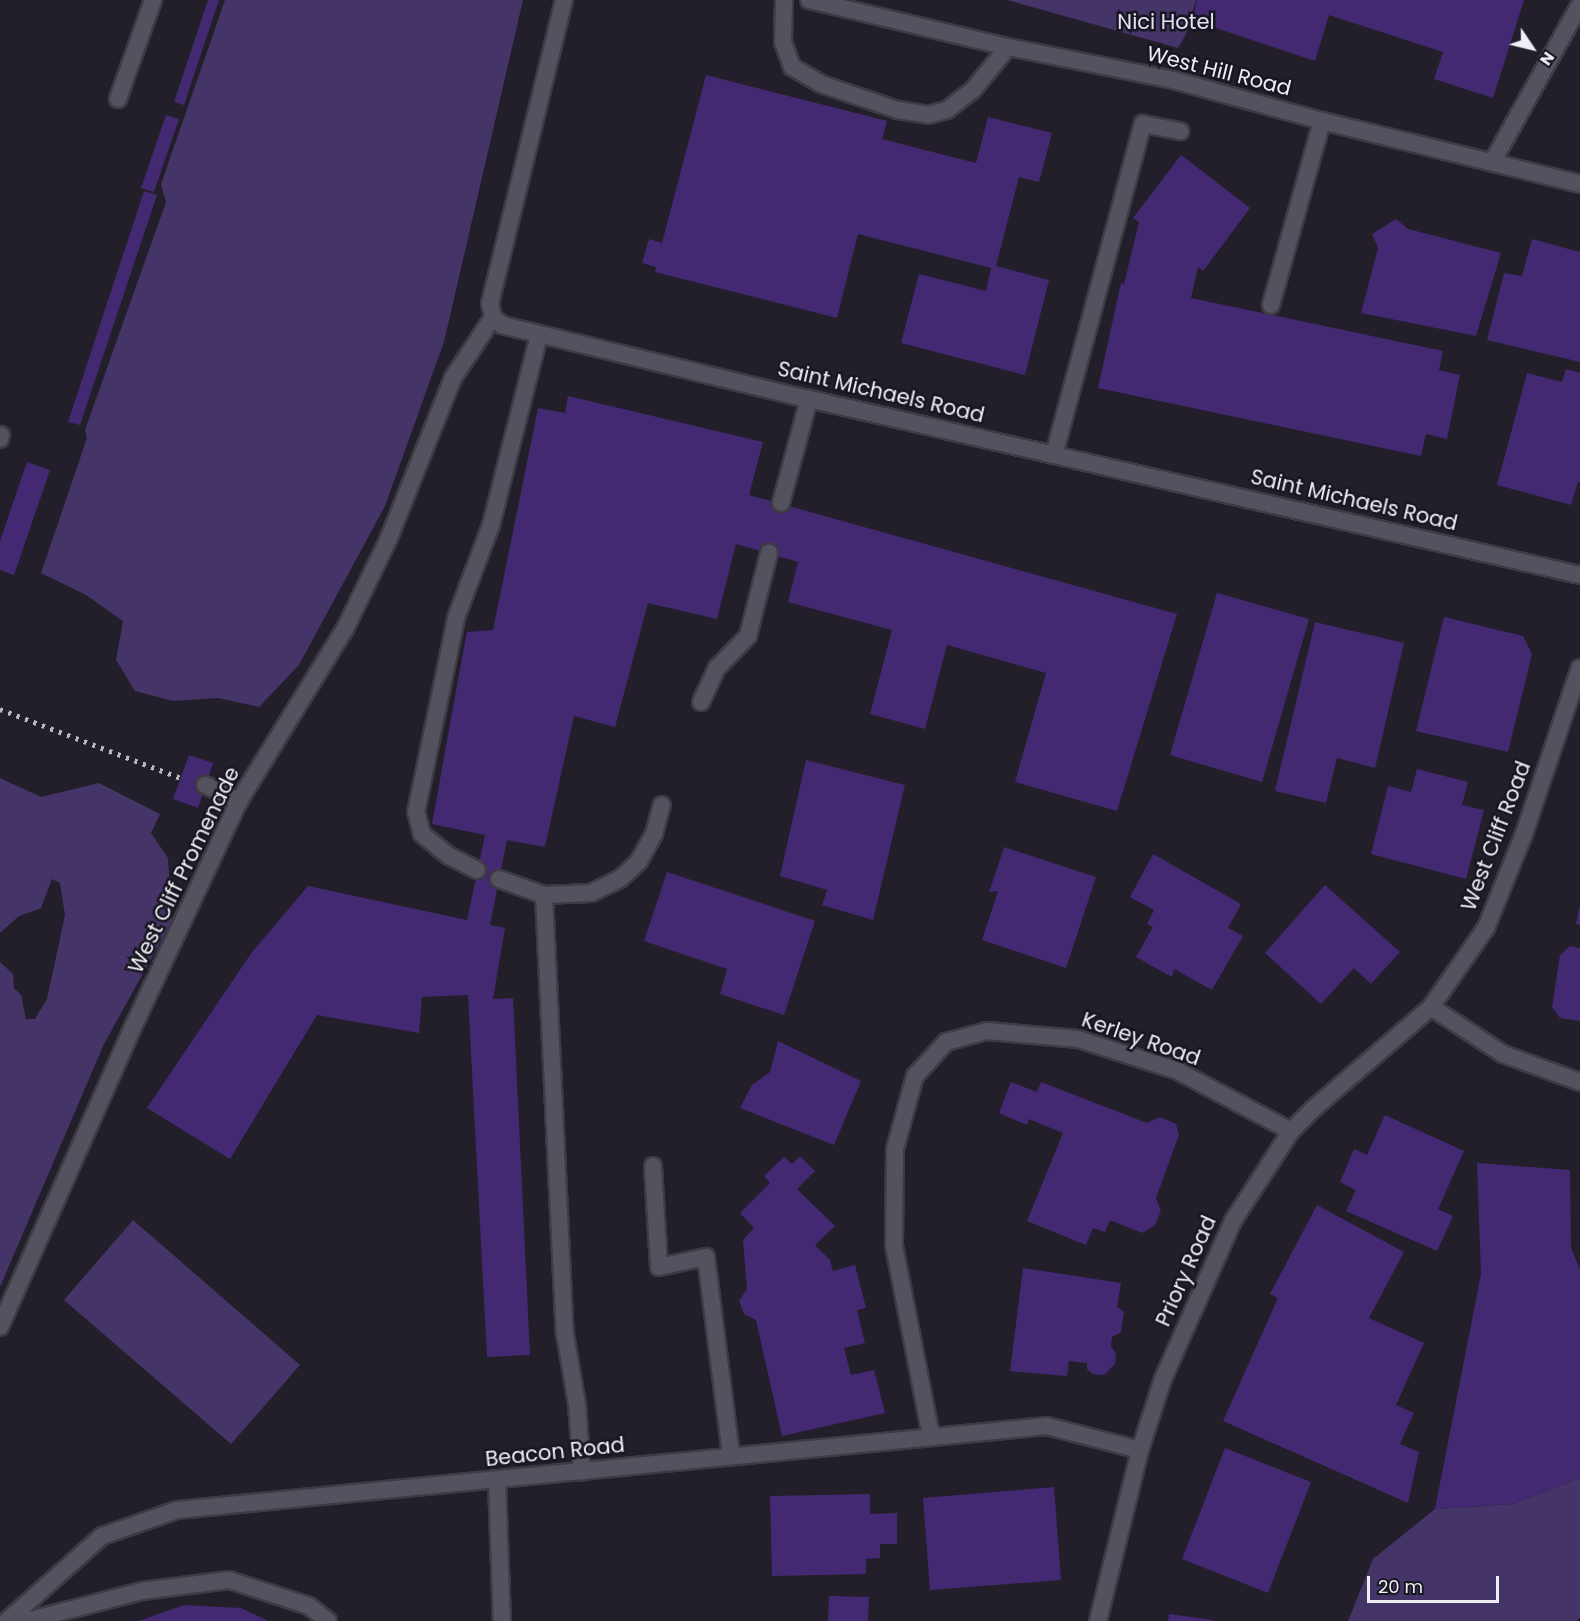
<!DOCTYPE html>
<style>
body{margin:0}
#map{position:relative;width:1580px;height:1621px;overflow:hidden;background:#221f2a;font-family:Poppins,sans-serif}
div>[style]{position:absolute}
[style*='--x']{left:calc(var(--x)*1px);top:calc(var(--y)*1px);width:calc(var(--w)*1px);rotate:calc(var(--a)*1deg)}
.green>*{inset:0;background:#443468}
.building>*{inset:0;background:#432971}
.roads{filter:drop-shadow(2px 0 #3d3b44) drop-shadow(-2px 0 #3d3b44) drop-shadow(0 2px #3d3b44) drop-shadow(0 -2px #3d3b44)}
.service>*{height:16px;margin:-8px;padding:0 8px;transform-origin:8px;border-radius:8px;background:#55525f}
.pedestrian>*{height:16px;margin:-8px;padding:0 8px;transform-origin:8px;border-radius:8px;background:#55525f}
.minor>*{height:16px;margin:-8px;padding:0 8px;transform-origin:8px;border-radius:8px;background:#55525f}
.secondary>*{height:16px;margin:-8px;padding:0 8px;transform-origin:8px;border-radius:8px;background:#55525f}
.rail>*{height:4.5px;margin-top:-2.25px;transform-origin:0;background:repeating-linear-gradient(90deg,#bbbac2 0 3px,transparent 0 9px)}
span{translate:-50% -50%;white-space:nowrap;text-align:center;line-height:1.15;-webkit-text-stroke:5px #181620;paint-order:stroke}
.park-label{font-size:21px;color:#e4e0f5}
.street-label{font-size:21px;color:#efeef5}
.north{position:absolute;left:1502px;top:18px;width:60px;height:60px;-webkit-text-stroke:4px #181620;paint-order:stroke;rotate:125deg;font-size:16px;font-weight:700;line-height:24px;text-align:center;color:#efeef5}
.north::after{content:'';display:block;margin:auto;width:21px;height:27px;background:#efeef5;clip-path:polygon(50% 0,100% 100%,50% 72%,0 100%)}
.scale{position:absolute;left:1367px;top:1576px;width:132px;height:27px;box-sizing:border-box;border:3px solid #efeef5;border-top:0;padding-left:8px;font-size:18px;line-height:21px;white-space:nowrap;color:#efeef5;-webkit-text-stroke:4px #181620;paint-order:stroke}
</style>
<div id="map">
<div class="green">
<div style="clip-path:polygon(225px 0,523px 0,444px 342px,385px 506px,299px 665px,259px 707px,218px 698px,173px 701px,135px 691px,116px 660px,123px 621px,86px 595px,41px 573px,87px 438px,85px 430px,166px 202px,161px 184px)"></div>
<div style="clip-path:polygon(1007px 0,1196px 0,1186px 34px,1178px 48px)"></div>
<div style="clip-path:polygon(0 778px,41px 797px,99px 783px,160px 814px,151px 833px,168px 858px,172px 921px,104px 1044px,0 1287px,0 962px,13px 974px,14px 988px,21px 995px,26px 1019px,35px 1019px,47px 999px,65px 915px,60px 883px,52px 879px,41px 908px,19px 916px,0 933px)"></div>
<div style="clip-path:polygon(133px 1220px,300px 1365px,231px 1444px,64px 1300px)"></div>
<div style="clip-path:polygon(1580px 1478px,1580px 1617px,1577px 1621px,1348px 1621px,1373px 1559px,1435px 1509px,1512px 1504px)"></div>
</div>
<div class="building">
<div style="clip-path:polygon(208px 0,219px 0,184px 105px,174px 102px)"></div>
<div style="clip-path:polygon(1197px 0,1524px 0,1493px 98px,1434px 79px,1443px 52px,1329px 15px,1315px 61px,1192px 20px)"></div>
<div style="clip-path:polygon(706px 75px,887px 121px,882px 139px,976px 163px,988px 117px,1052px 133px,1039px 182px,1019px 177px,996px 266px,1049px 280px,1025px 375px,901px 343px,919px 274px,986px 291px,991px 268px,858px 234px,837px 318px,655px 272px,656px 267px,642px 263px,649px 239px,662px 243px)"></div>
<div style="clip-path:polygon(166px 115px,179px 119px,154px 192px,141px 188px)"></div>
<div style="clip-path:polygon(1181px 155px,1250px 208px,1203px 271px,1198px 267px,1191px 298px,1443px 351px,1439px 370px,1460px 375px,1447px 439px,1426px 434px,1421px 456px,1098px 388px,1121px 283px,1124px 284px,1139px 222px,1133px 218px)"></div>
<div style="clip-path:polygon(144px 191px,157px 195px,80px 425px,68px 422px)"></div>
<div style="clip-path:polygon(1396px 219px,1408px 229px,1501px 253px,1476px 336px,1361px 313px,1378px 248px,1372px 234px)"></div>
<div style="clip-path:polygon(1532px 239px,1580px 252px,1580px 362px,1487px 340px,1504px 273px,1522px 276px)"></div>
<div style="clip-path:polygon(1566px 369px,1580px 373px,1580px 482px,1578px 482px,1571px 505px,1497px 485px,1527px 373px,1562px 382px)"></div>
<div style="clip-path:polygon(568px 396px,763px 442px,749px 495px,1177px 614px,1117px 811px,1015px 782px,1046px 673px,947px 645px,925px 729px,870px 714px,892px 630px,788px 602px,798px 562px,736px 544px,717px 619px,648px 603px,615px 727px,574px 716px,545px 847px,507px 840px,490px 925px,505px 928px,493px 999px,513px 998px,530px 1355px,487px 1357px,468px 995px,422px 997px,419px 1033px,317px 1015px,230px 1159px,147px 1108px,252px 952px,308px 886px,467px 920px,485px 835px,432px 824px,463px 652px,467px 632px,493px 630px,538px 408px,565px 413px)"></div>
<div style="clip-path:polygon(27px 462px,50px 470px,14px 575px,0 570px,0 541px)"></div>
<div style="clip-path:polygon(1217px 593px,1309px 619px,1262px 782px,1170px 755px)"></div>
<div style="clip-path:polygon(1444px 617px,1523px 636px,1532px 654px,1508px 752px,1416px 731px)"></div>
<div style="clip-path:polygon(1315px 622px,1404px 643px,1375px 768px,1337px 758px,1326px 803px,1275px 791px)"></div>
<div style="clip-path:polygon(189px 755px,213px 763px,198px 808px,173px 799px)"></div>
<div style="clip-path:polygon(806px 760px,905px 785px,873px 920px,822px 905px,827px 890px,780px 876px)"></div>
<div style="clip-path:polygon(1417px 769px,1468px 782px,1462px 805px,1484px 810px,1466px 879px,1371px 854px,1388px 786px,1411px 792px)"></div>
<div style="clip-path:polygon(1004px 847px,1096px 877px,1066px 968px,982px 940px,998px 891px,989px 892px)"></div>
<div style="clip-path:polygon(1153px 854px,1241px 904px,1228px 928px,1243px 936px,1212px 990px,1174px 969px,1172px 977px,1136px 957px,1153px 927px,1147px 924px,1154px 910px,1130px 897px)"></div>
<div style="clip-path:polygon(667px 872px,815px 921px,784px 1015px,720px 994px,727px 969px,644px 941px)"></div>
<div style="clip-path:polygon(1325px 885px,1400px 952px,1371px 984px,1354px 968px,1321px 1004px,1265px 953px)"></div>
<div style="clip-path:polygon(1579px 908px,1580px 908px,1580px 925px,1576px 924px)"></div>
<div style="clip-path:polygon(1570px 946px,1580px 948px,1580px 1021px,1560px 1018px,1552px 1007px,1560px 955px)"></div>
<div style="clip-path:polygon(778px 1041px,861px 1081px,834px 1145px,740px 1108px,752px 1085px,770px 1072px)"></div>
<div style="clip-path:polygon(1011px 1082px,1037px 1092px,1041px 1082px,1147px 1123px,1160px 1117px,1176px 1124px,1179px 1135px,1156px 1198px,1161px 1211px,1155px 1225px,1142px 1233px,1110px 1220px,1105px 1232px,1093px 1228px,1086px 1245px,1027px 1221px,1063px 1133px,1029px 1119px,1027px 1125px,999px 1113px)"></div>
<div style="clip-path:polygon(1385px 1115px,1464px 1151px,1438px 1209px,1453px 1216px,1437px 1251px,1346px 1211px,1356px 1190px,1340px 1182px,1354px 1149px,1367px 1155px)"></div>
<div style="clip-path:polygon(800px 1156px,815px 1171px,797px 1189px,835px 1226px,815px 1245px,830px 1260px,833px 1271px,855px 1265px,866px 1308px,857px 1310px,865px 1343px,844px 1348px,851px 1375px,874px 1370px,885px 1413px,782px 1436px,756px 1320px,744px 1314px,739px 1301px,747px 1289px,743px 1240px,754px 1228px,740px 1213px,770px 1183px,764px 1176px,784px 1157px,792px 1164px)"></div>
<div style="clip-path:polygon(1477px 1163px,1570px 1170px,1571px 1248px,1580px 1269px,1580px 1478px,1512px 1504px,1435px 1509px,1481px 1274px)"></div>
<div style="clip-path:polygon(1317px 1205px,1404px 1252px,1369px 1318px,1424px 1343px,1396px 1405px,1414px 1413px,1400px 1444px,1419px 1452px,1408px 1503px,1223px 1421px,1278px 1298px,1270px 1294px)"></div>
<div style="clip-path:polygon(1023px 1268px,1121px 1283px,1117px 1307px,1124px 1312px,1121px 1332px,1112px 1337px,1111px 1346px,1116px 1354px,1115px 1364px,1104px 1375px,1093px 1374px,1087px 1369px,1087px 1363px,1069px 1361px,1067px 1376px,1010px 1371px)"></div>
<div style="clip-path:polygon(1225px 1448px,1311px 1482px,1268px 1593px,1182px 1559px)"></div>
<div style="clip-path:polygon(1054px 1487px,1061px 1580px,930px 1590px,923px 1498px)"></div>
<div style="clip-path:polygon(870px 1494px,870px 1514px,897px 1513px,897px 1544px,880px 1544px,880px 1558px,866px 1559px,866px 1574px,772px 1576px,770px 1496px)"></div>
<div style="clip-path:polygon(829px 1596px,869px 1597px,868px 1621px,828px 1621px)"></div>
<div style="clip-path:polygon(184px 1605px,241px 1608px,268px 1621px,139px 1621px)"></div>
<div style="clip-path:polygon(1169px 1614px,1213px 1620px,1213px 1621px,1168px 1621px)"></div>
</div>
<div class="roads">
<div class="service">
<div style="--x:784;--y:0;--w:42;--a:91.4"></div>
<div style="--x:783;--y:42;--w:27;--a:70"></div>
<div style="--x:792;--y:67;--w:34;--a:30"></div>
<div style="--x:821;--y:84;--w:81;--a:18.7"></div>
<div style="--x:898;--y:110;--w:30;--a:9"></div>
<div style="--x:928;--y:115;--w:20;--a:-15"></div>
<div style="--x:947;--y:110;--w:33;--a:-38"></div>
<div style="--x:973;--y:90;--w:55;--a:-50.9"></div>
<div style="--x:1493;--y:161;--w:179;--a:-60.9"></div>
<div style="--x:1271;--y:305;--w:191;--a:-74.5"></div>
<div style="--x:1054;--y:455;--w:343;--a:-75"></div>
<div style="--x:1143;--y:124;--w:38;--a:11"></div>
<div style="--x:781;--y:503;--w:108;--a:-74.9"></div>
<div style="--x:701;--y:702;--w:38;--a:-65"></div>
<div style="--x:717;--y:668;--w:45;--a:-45.9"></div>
<div style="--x:748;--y:636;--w:86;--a:-75.8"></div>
<div style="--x:477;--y:870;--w:31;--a:-153"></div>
<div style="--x:449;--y:856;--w:35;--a:-141"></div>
<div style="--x:422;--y:834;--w:23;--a:-105"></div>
<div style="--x:416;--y:812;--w:198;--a:-78.3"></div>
<div style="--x:456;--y:618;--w:99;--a:-69.4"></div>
<div style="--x:491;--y:525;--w:196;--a:-75.8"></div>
<div style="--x:499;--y:879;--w:48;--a:19.6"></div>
<div style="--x:544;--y:895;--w:47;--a:-2.4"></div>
<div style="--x:591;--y:893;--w:32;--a:-26"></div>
<div style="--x:620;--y:879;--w:26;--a:-43"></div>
<div style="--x:639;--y:861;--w:31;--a:-61"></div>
<div style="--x:654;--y:834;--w:30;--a:-75"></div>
<div style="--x:544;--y:895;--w:440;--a:87.3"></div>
<div style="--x:565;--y:1334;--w:71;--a:80.3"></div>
<div style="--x:577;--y:1404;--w:68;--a:85.8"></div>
<div style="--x:653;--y:1166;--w:101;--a:86.6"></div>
<div style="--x:659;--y:1267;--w:48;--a:-12"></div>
<div style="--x:706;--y:1257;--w:200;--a:82.8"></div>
<div style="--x:497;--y:1481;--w:140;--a:88"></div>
<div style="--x:26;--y:1621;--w:120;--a:-14.5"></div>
<div style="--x:142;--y:1591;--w:88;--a:-7.2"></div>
<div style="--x:229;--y:1580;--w:84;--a:18"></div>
<div style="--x:309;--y:1606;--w:24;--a:38"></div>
</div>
<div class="pedestrian">
<div style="--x:118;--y:99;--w:105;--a:-70.5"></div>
<div style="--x:0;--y:439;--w:4;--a:-76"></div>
<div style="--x:205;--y:785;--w:38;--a:25"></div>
<div style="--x:0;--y:1327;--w:330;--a:-66.1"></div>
<div style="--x:134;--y:1025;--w:247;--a:-64.9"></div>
<div style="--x:239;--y:801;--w:202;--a:-58.4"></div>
<div style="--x:345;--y:629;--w:101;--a:-64.2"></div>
<div style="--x:389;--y:538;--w:172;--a:-68.2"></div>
<div style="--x:453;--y:378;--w:73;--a:-56.7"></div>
</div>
<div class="minor">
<div style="--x:564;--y:0;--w:312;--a:103.7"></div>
<div style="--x:490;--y:303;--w:14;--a:78"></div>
<div style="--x:493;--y:317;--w:12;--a:42"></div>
<div style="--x:502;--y:325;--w:316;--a:13.6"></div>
<div style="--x:809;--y:399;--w:791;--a:12.86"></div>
<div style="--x:809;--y:0;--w:204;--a:13.3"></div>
<div style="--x:1008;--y:47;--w:168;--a:11.3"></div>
<div style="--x:1173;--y:80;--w:155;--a:15.4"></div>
<div style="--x:1322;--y:121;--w:266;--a:13.7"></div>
<div style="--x:1431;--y:1007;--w:86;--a:33.1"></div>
<div style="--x:1503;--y:1054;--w:82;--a:20"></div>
<div style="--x:931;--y:1436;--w:195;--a:-101"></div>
<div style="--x:894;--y:1245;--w:96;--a:-89.4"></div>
<div style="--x:895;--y:1149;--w:76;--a:-74.7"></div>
<div style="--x:915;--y:1076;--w:46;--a:-47.6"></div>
<div style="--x:946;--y:1042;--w:42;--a:-15"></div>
<div style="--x:987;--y:1031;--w:91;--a:5"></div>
<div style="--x:1078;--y:1039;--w:105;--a:17.7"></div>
<div style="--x:1178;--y:1071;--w:128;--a:28"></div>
<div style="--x:7;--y:1621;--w:127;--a:-41.8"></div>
<div style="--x:102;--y:1536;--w:79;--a:-19.1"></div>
<div style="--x:177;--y:1510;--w:874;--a:-5.51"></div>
<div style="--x:1047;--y:1426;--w:96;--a:14.5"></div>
</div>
<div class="secondary">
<div style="--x:1098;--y:1621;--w:176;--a:-76.2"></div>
<div style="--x:1140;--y:1450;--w:75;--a:-72.1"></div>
<div style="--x:1163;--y:1379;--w:173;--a:-66.1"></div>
<div style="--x:1233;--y:1221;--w:107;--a:-57.2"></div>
<div style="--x:1291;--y:1131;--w:31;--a:-45"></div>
<div style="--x:1313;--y:1109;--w:156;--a:-40.8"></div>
<div style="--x:1431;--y:1007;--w:96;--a:-55.2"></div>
<div style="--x:1486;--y:928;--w:101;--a:-68"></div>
<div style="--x:1524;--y:834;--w:175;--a:-71.4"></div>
</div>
</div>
<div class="rail">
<div style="--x:0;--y:709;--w:194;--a:20.9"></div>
</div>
<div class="park-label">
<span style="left:1166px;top:22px">Nici Hotel</span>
</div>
<div class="street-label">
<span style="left:1219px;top:71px;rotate:14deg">West Hill Road</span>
<span style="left:881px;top:392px;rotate:13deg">Saint Michaels Road</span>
<span style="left:1354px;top:500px;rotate:13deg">Saint Michaels Road</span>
<span style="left:1496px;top:836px;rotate:-69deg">West Cliff Road</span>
<span style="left:184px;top:870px;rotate:-64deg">West Cliff Promenade</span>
<span style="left:1141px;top:1039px;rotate:19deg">Kerley Road</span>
<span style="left:1186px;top:1271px;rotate:-66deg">Priory Road</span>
<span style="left:555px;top:1452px;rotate:-6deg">Beacon Road</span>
</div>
<div class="north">N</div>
<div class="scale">20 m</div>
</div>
